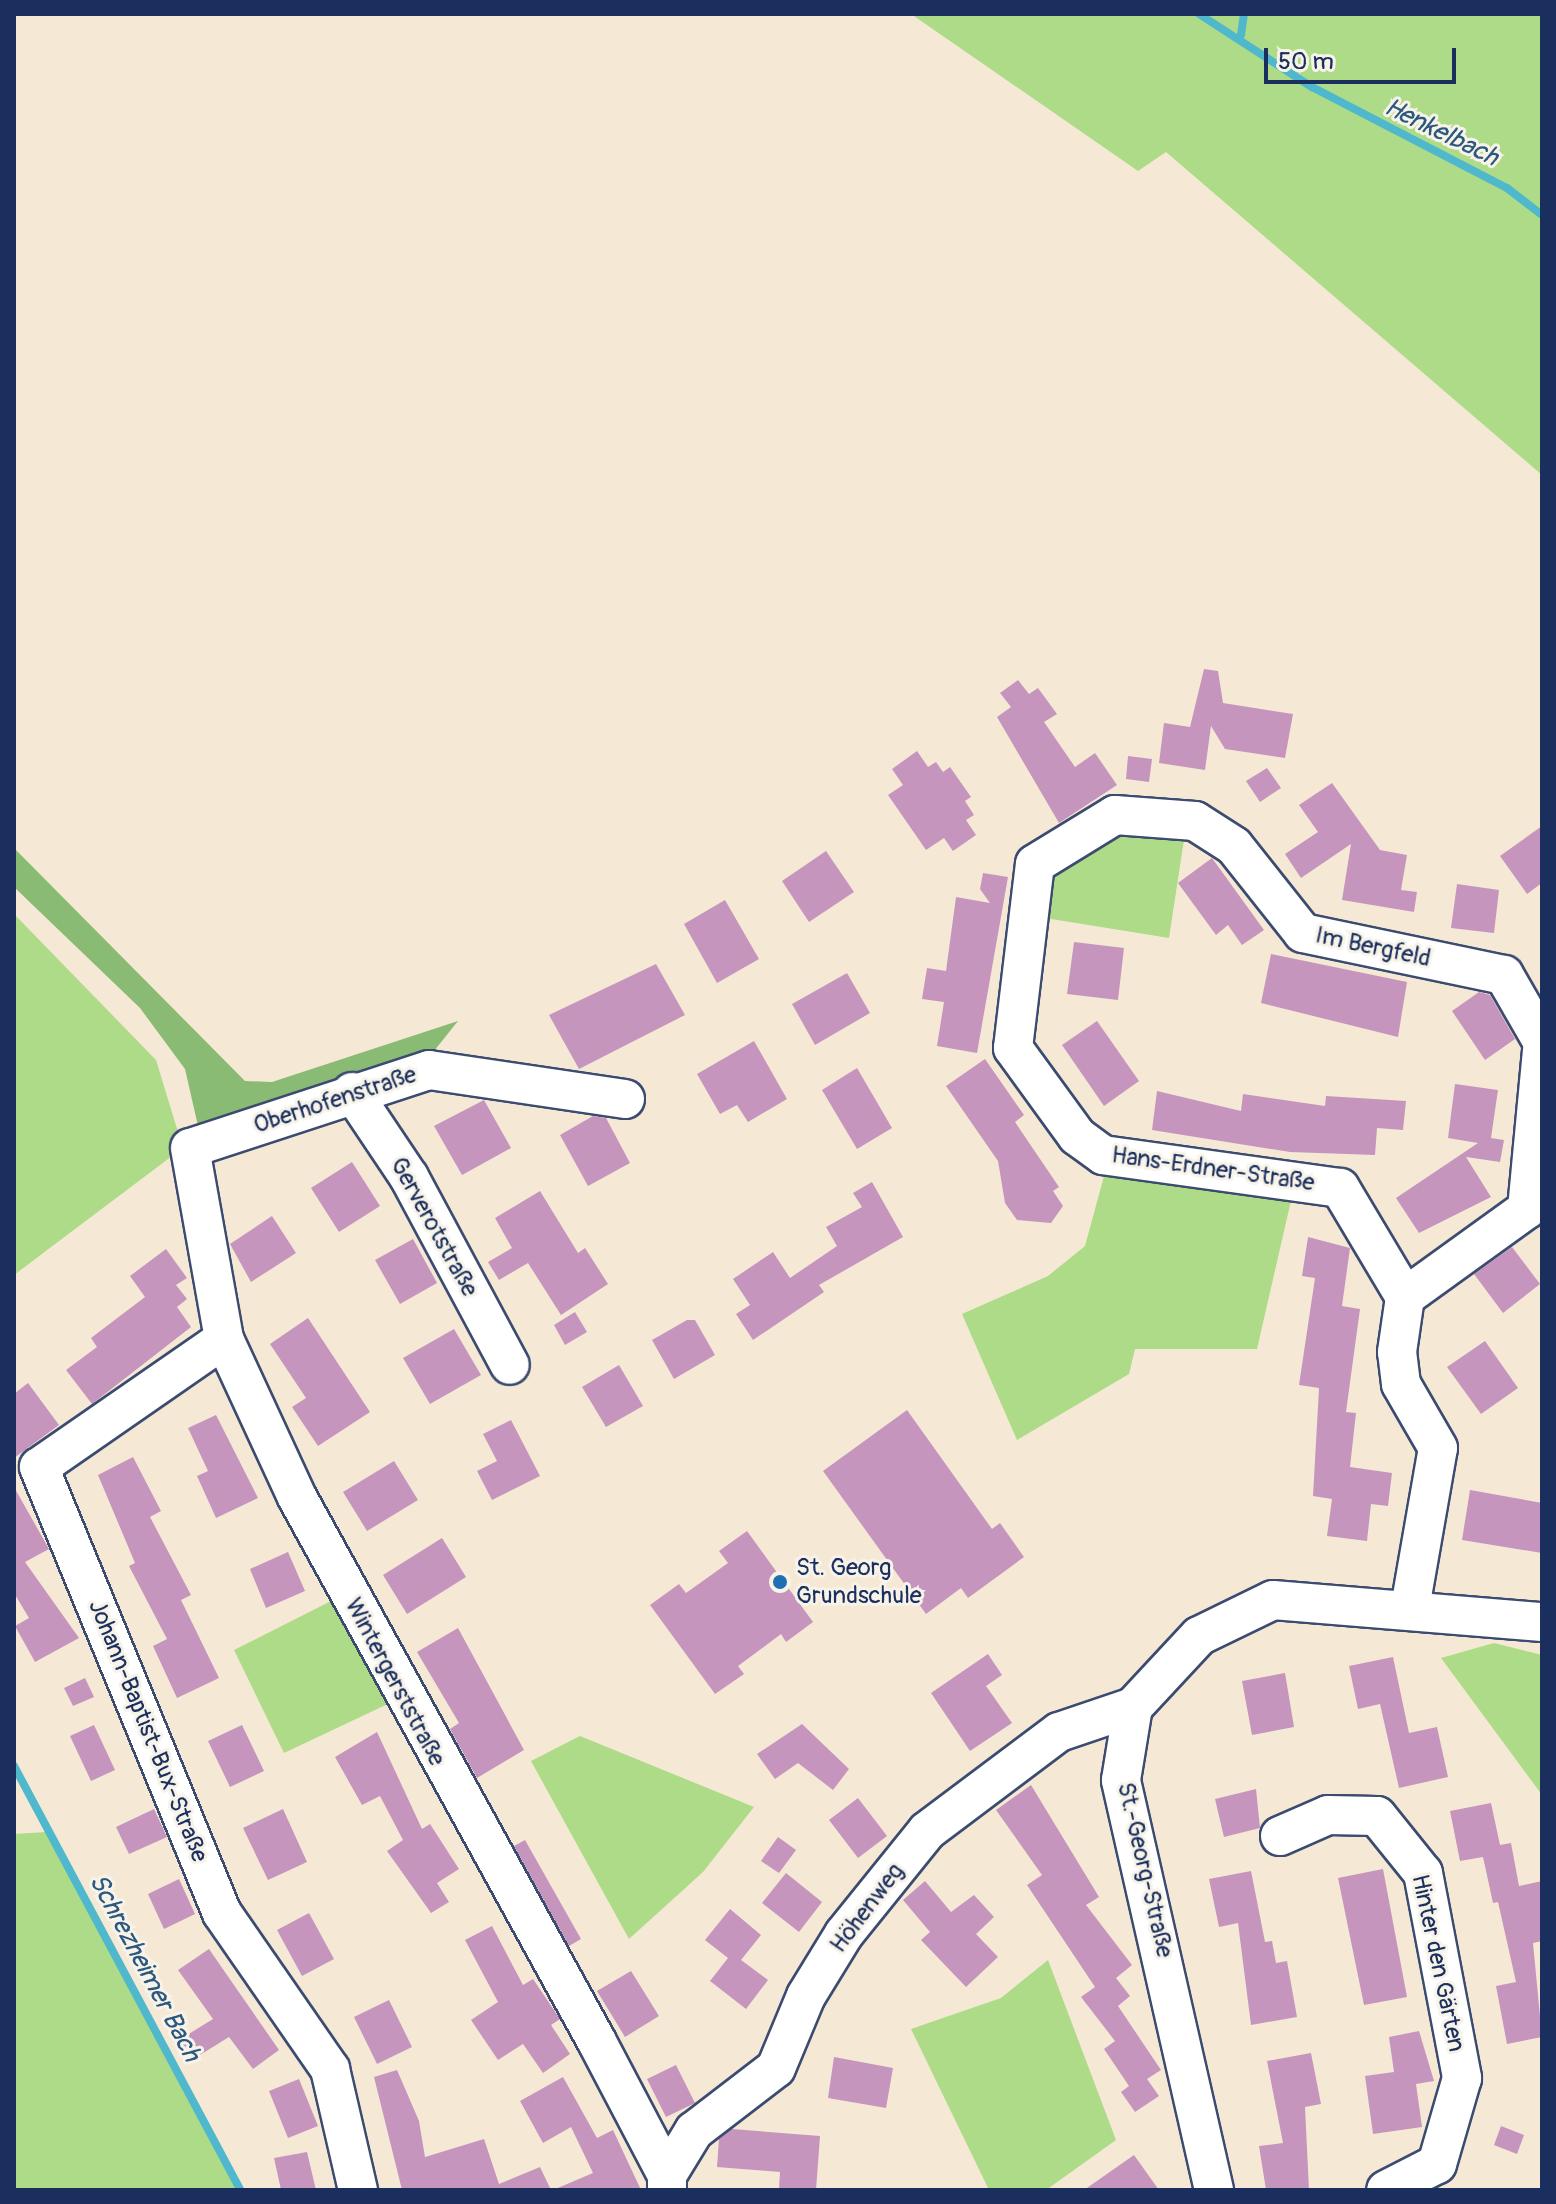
<!DOCTYPE html>
<meta charset="utf-8">
<style>
body{margin:0}
#map{position:relative;width:1556px;height:2204px;overflow:hidden;background:#f5e9d5;font-family:Pangolin,sans-serif}
div>[style]{position:absolute}
[style*='--x']{left:calc(var(--x)*1px);top:calc(var(--y)*1px);width:calc(var(--w)*1px);rotate:calc(var(--a)*1deg)}
.green>*{inset:0;background:#addb88}
.forest>*{inset:0;background:#8abb74}
.stream>*{height:8px;margin:-4px;padding:0 4px;transform-origin:4px;border-radius:4px;background:#50b8cd}
.building>*{inset:0;background:#c595be}
.roads{filter:drop-shadow(2px 0 #3c4b70) drop-shadow(-2px 0 #3c4b70) drop-shadow(0 2px #3c4b70) drop-shadow(0 -2px #3c4b70)}
.minor>*{height:38px;margin:-19px;padding:0 19px;transform-origin:19px;border-radius:19px;background:#fff}
.dots>*{width:22px;height:22px;translate:-50% -50%;box-sizing:border-box;border:4px solid #f7f3e8;border-radius:50%}
span{translate:-50% -50%;white-space:nowrap;text-align:center;line-height:1.15;-webkit-text-stroke:6px #f7f3e8;paint-order:stroke}
.street-label{font-size:24px;color:#1b2f5e}
.poi-label{font-size:24px;color:#1b2f5e}
.left{translate:0 -50%;text-align:left}
.water-label{font-size:26px;color:#2b587f;font-style:italic}
.frame{position:absolute;inset:0;border:16px solid #1b2f5e;pointer-events:none}
.scale{position:absolute;left:1264px;top:48px;width:192px;height:36px;box-sizing:border-box;border:4px solid #1b2f5e;border-top:0;padding-left:10px;font-size:24px;line-height:28px;white-space:nowrap;color:#1b2f5e;-webkit-text-stroke:6px #f7f3e8;paint-order:stroke}
</style>
<div id="map">
<div class="green">
<div style="clip-path:polygon(911px 14px,1194px 14px,1300px 79px,1199px 14px,1542px 14px,1542px 475px,1166px 152px,1138px 171px)"></div>
<div style="clip-path:polygon(1117px 825px,1185px 833px,1169px 938px,1039px 917px,1044px 871px)"></div>
<div style="clip-path:polygon(14px 914px,156px 1060px,178px 1132px,172px 1156px,14px 1275px)"></div>
<div style="clip-path:polygon(1107px 1165px,1293px 1192px,1257px 1349px,1135px 1349px,1129px 1374px,1017px 1440px,962px 1314px,1048px 1276px,1085px 1246px)"></div>
<div style="clip-path:polygon(335px 1599px,392px 1702px,284px 1753px,234px 1650px)"></div>
<div style="clip-path:polygon(1494px 1643px,1542px 1655px,1542px 1795px,1441px 1658px)"></div>
<div style="clip-path:polygon(580px 1736px,754px 1807px,703px 1872px,629px 1939px,531px 1761px)"></div>
<div style="clip-path:polygon(46px 1832px,244px 2190px,14px 2190px,14px 1834px)"></div>
<div style="clip-path:polygon(1048px 1960px,1116px 2140px,1046px 2190px,989px 2190px,911px 2029px,1001px 1998px)"></div>
</div>
<div class="forest">
<div style="clip-path:polygon(14px 848px,245px 1081px,272px 1082px,458px 1021px,430px 1056px,198px 1126px,185px 1069px,140px 1008px,14px 887px)"></div>
</div>
<div class="stream">
<div style="--x:1199;--y:14;--w:135;--a:32.9"></div>
<div style="--x:1312;--y:87;--w:220;--a:27.4"></div>
<div style="--x:1507;--y:188;--w:44;--a:37.6"></div>
<div style="--x:1241;--y:35;--w:21;--a:-82"></div>
<div style="--x:14;--y:1766;--w:480;--a:61.9"></div>
</div>
<div class="building">
<div style="clip-path:polygon(1204px 669px,1218px 671px,1223px 703px,1293px 714px,1285px 758px,1225px 749px,1211px 726px,1205px 770px,1159px 763px,1164px 723px,1190px 727px)"></div>
<div style="clip-path:polygon(1018px 680px,1029px 694px,1038px 688px,1057px 714px,1044px 722px,1075px 767px,1095px 753px,1117px 785px,1059px 823px,997px 717px,1011px 707px,1000px 693px)"></div>
<div style="clip-path:polygon(917px 751px,928px 767px,936px 762px,943px 772px,950px 767px,971px 797px,965px 801px,974px 815px,966px 820px,976px 835px,953px 851px,944px 838px,926px 850px,888px 795px,903px 785px,892px 769px)"></div>
<div style="clip-path:polygon(1128px 756px,1152px 759px,1149px 782px,1126px 779px)"></div>
<div style="clip-path:polygon(1267px 768px,1281px 788px,1260px 802px,1246px 781px)"></div>
<div style="clip-path:polygon(1332px 783px,1380px 850px,1407px 855px,1401px 890px,1417px 892px,1414px 912px,1342px 900px,1351px 844px,1301px 878px,1285px 854px,1318px 832px,1299px 805px)"></div>
<div style="clip-path:polygon(1542px 826px,1542px 883px,1527px 894px,1500px 856px)"></div>
<div style="clip-path:polygon(826px 851px,854px 892px,809px 922px,782px 881px)"></div>
<div style="clip-path:polygon(1212px 858px,1264px 930px,1242px 945px,1228px 925px,1216px 935px,1178px 883px)"></div>
<div style="clip-path:polygon(983px 873px,1008px 877px,977px 1053px,937px 1046px,944px 1002px,922px 999px,927px 968px,946px 971px,956px 897px,990px 903px,980px 889px)"></div>
<div style="clip-path:polygon(1457px 884px,1499px 890px,1494px 933px,1451px 928px)"></div>
<div style="clip-path:polygon(725px 900px,759px 959px,717px 983px,684px 924px)"></div>
<div style="clip-path:polygon(1074px 942px,1124px 948px,1118px 1000px,1067px 994px)"></div>
<div style="clip-path:polygon(1271px 954px,1407px 982px,1398px 1037px,1261px 1003px)"></div>
<div style="clip-path:polygon(656px 964px,685px 1015px,579px 1069px,549px 1015px)"></div>
<div style="clip-path:polygon(847px 973px,870px 1013px,815px 1045px,792px 1004px)"></div>
<div style="clip-path:polygon(1479px 992px,1490px 995px,1515px 1039px,1485px 1060px,1452px 1011px)"></div>
<div style="clip-path:polygon(1097px 1021px,1139px 1081px,1104px 1106px,1062px 1045px)"></div>
<div style="clip-path:polygon(754px 1041px,787px 1099px,748px 1122px,737px 1105px,720px 1114px,697px 1074px)"></div>
<div style="clip-path:polygon(985px 1059px,1024px 1115px,1015px 1122px,1059px 1187px,1053px 1191px,1063px 1206px,1051px 1223px,1017px 1220px,1005px 1203px,998px 1161px,946px 1086px)"></div>
<div style="clip-path:polygon(857px 1068px,892px 1128px,857px 1149px,822px 1090px)"></div>
<div style="clip-path:polygon(1455px 1084px,1498px 1090px,1491px 1138px,1504px 1140px,1500px 1162px,1466px 1157px,1491px 1197px,1419px 1233px,1396px 1198px,1478px 1143px,1448px 1138px)"></div>
<div style="clip-path:polygon(1157px 1091px,1241px 1111px,1243px 1094px,1325px 1106px,1326px 1096px,1406px 1101px,1403px 1130px,1377px 1128px,1375px 1155px,1290px 1152px,1152px 1130px)"></div>
<div style="clip-path:polygon(484px 1100px,511px 1148px,462px 1175px,434px 1126px)"></div>
<div style="clip-path:polygon(593px 1116px,606px 1118px,630px 1163px,588px 1186px,560px 1135px)"></div>
<div style="clip-path:polygon(352px 1162px,380px 1206px,339px 1232px,311px 1188px)"></div>
<div style="clip-path:polygon(872px 1182px,903px 1237px,819px 1285px,824px 1292px,753px 1340px,736px 1314px,750px 1305px,733px 1279px,773px 1252px,790px 1278px,837px 1246px,826px 1227px,862px 1207px,853px 1193px)"></div>
<div style="clip-path:polygon(540px 1191px,578px 1253px,585px 1248px,608px 1284px,561px 1315px,528px 1263px,499px 1280px,488px 1262px,512px 1248px,495px 1218px)"></div>
<div style="clip-path:polygon(272px 1216px,296px 1253px,251px 1282px,230px 1244px)"></div>
<div style="clip-path:polygon(1308px 1237px,1350px 1248px,1342px 1306px,1360px 1309px,1346px 1412px,1356px 1413px,1350px 1467px,1392px 1473px,1388px 1506px,1371px 1504px,1367px 1541px,1327px 1536px,1332px 1499px,1313px 1496px,1319px 1388px,1299px 1385px,1315px 1278px,1302px 1276px)"></div>
<div style="clip-path:polygon(413px 1239px,437px 1283px,400px 1304px,375px 1260px)"></div>
<div style="clip-path:polygon(1512px 1247px,1540px 1284px,1503px 1313px,1474px 1274px)"></div>
<div style="clip-path:polygon(166px 1249px,187px 1278px,176px 1285px,187px 1299px,177px 1307px,191px 1327px,92px 1404px,66px 1370px,97px 1347px,91px 1338px,145px 1297px,130px 1276px)"></div>
<div style="clip-path:polygon(575px 1312px,587px 1332px,565px 1345px,554px 1325px)"></div>
<div style="clip-path:polygon(308px 1318px,370px 1412px,318px 1446px,292px 1407px,306px 1398px,270px 1344px)"></div>
<div style="clip-path:polygon(687px 1320px,695px 1320px,715px 1355px,674px 1379px,652px 1340px)"></div>
<div style="clip-path:polygon(454px 1329px,481px 1375px,430px 1404px,403px 1358px)"></div>
<div style="clip-path:polygon(1485px 1341px,1518px 1388px,1481px 1414px,1447px 1367px)"></div>
<div style="clip-path:polygon(619px 1365px,643px 1406px,606px 1427px,582px 1387px)"></div>
<div style="clip-path:polygon(28px 1383px,59px 1425px,14px 1458px,14px 1394px)"></div>
<div style="clip-path:polygon(907px 1410px,992px 1529px,1000px 1523px,1024px 1557px,968px 1598px,961px 1588px,926px 1614px,823px 1471px)"></div>
<div style="clip-path:polygon(216px 1415px,258px 1498px,216px 1518px,197px 1476px,208px 1471px,188px 1428px)"></div>
<div style="clip-path:polygon(511px 1420px,540px 1476px,492px 1500px,477px 1471px,497px 1461px,483px 1434px)"></div>
<div style="clip-path:polygon(133px 1457px,161px 1511px,150px 1517px,191px 1595px,181px 1600px,219px 1678px,177px 1698px,153px 1646px,167px 1639px,129px 1566px,135px 1563px,98px 1475px)"></div>
<div style="clip-path:polygon(394px 1461px,418px 1500px,367px 1531px,343px 1492px)"></div>
<div style="clip-path:polygon(14px 1487px,49px 1549px,25px 1562px,79px 1638px,35px 1662px,15px 1626px,29px 1618px,14px 1593px)"></div>
<div style="clip-path:polygon(1470px 1490px,1542px 1503px,1542px 1553px,1462px 1540px)"></div>
<div style="clip-path:polygon(747px 1531px,813px 1622px,786px 1642px,781px 1634px,738px 1666px,744px 1674px,715px 1694px,650px 1605px,679px 1584px,686px 1593px,728px 1563px,719px 1551px)"></div>
<div style="clip-path:polygon(442px 1538px,466px 1577px,407px 1614px,383px 1575px)"></div>
<div style="clip-path:polygon(288px 1552px,305px 1591px,266px 1608px,250px 1569px)"></div>
<div style="clip-path:polygon(458px 1628px,524px 1750px,477px 1778px,450px 1729px,459px 1723px,417px 1652px)"></div>
<div style="clip-path:polygon(988px 1654px,1002px 1675px,986px 1686px,1012px 1723px,970px 1751px,931px 1693px)"></div>
<div style="clip-path:polygon(1393px 1657px,1409px 1733px,1437px 1727px,1448px 1777px,1399px 1788px,1380px 1704px,1358px 1709px,1349px 1666px)"></div>
<div style="clip-path:polygon(1285px 1673px,1294px 1727px,1252px 1735px,1242px 1681px)"></div>
<div style="clip-path:polygon(85px 1678px,94px 1697px,73px 1706px,64px 1688px)"></div>
<div style="clip-path:polygon(802px 1724px,849px 1769px,833px 1790px,798px 1763px,775px 1779px,757px 1754px)"></div>
<div style="clip-path:polygon(94px 1725px,115px 1770px,91px 1781px,70px 1736px)"></div>
<div style="clip-path:polygon(242px 1725px,264px 1771px,230px 1787px,208px 1741px)"></div>
<div style="clip-path:polygon(377px 1732px,422px 1829px,430px 1824px,459px 1869px,437px 1883px,449px 1902px,431px 1913px,387px 1851px,403px 1840px,380px 1796px,362px 1805px,335px 1757px)"></div>
<div style="clip-path:polygon(1031px 1785px,1099px 1897px,1086px 1905px,1132px 1965px,1116px 1978px,1130px 1996px,1118px 2006px,1161px 2070px,1147px 2079px,1159px 2096px,1135px 2112px,1121px 2092px,1129px 2086px,1104px 2049px,1115px 2041px,1081px 1997px,1095px 1987px,1027px 1885px,1042px 1875px,996px 1810px)"></div>
<div style="clip-path:polygon(1256px 1789px,1260px 1828px,1224px 1837px,1215px 1799px)"></div>
<div style="clip-path:polygon(858px 1798px,887px 1836px,858px 1858px,829px 1820px)"></div>
<div style="clip-path:polygon(1491px 1803px,1500px 1845px,1511px 1843px,1519px 1886px,1542px 1881px,1542px 1941px,1533px 1943px,1542px 2037px,1507px 2044px,1496px 1986px,1516px 1982px,1498px 1902px,1493px 1903px,1483px 1857px,1460px 1861px,1450px 1811px)"></div>
<div style="clip-path:polygon(154px 1809px,167px 1837px,129px 1854px,116px 1827px)"></div>
<div style="clip-path:polygon(283px 1809px,307px 1862px,268px 1880px,243px 1828px)"></div>
<div style="clip-path:polygon(778px 1837px,796px 1850px,779px 1873px,761px 1861px)"></div>
<div style="clip-path:polygon(525px 1840px,581px 1939px,569px 1946px,514px 1846px)"></div>
<div style="clip-path:polygon(1383px 1869px,1407px 1997px,1364px 2005px,1338px 1878px)"></div>
<div style="clip-path:polygon(1251px 1871px,1265px 1942px,1272px 1941px,1276px 1963px,1287px 1961px,1297px 2017px,1251px 2025px,1238px 1923px,1219px 1927px,1209px 1879px)"></div>
<div style="clip-path:polygon(786px 1873px,822px 1902px,799px 1932px,762px 1903px)"></div>
<div style="clip-path:polygon(179px 1879px,195px 1914px,164px 1929px,148px 1894px)"></div>
<div style="clip-path:polygon(925px 1881px,951px 1912px,974px 1895px,994px 1917px,976px 1934px,998px 1957px,966px 1987px,921px 1940px,930px 1932px,903px 1900px)"></div>
<div style="clip-path:polygon(730px 1909px,761px 1935px,741px 1960px,768px 1980px,746px 2009px,710px 1981px,728px 1958px,705px 1940px)"></div>
<div style="clip-path:polygon(309px 1913px,334px 1959px,302px 1976px,277px 1930px)"></div>
<div style="clip-path:polygon(492px 1926px,523px 1985px,533px 1979px,560px 2019px,551px 2025px,570px 2054px,543px 2073px,523px 2044px,498px 2060px,471px 2020px,498px 2002px,465px 1940px)"></div>
<div style="clip-path:polygon(209px 1949px,279px 2050px,253px 2069px,229px 2037px,187px 2063px,174px 2043px,213px 2019px,178px 1970px)"></div>
<div style="clip-path:polygon(631px 1971px,659px 2016px,625px 2037px,597px 1991px)"></div>
<div style="clip-path:polygon(389px 2000px,412px 2047px,377px 2064px,354px 2017px)"></div>
<div style="clip-path:polygon(1419px 2031px,1434px 2081px,1416px 2084px,1422px 2127px,1373px 2134px,1365px 2076px,1394px 2072px,1389px 2037px)"></div>
<div style="clip-path:polygon(1311px 2053px,1321px 2104px,1305px 2107px,1309px 2190px,1266px 2190px,1259px 2146px,1283px 2143px,1267px 2061px)"></div>
<div style="clip-path:polygon(834px 2057px,893px 2068px,886px 2108px,828px 2098px)"></div>
<div style="clip-path:polygon(676px 2065px,695px 2103px,666px 2117px,647px 2079px)"></div>
<div style="clip-path:polygon(397px 2070px,419px 2121px,425px 2157px,484px 2139px,499px 2184px,540px 2167px,551px 2190px,402px 2190px,374px 2077px)"></div>
<div style="clip-path:polygon(563px 2077px,597px 2138px,613px 2130px,641px 2190px,553px 2190px,593px 2173px,571px 2127px,543px 2143px,520px 2101px)"></div>
<div style="clip-path:polygon(299px 2079px,318px 2126px,288px 2138px,269px 2091px)"></div>
<div style="clip-path:polygon(1501px 2126px,1524px 2135px,1517px 2154px,1494px 2145px)"></div>
<div style="clip-path:polygon(732px 2129px,820px 2136px,816px 2190px,779px 2189px,780px 2172px,717px 2167px,719px 2139px)"></div>
<div style="clip-path:polygon(307px 2152px,316px 2190px,281px 2190px,274px 2158px)"></div>
<div style="clip-path:polygon(1134px 2155px,1159px 2190px,1084px 2190px)"></div>
</div>
<div class="roads">
<div class="minor">
<div style="--x:352;--y:1092;--w:102;--a:56.2"></div>
<div style="--x:409;--y:1177;--w:213;--a:61.8"></div>
<div style="--x:625;--y:1099;--w:198;--a:-171.6"></div>
<div style="--x:429;--y:1070;--w:251;--a:161.9"></div>
<div style="--x:190;--y:1148;--w:194;--a:79.9"></div>
<div style="--x:224;--y:1339;--w:174;--a:65.2"></div>
<div style="--x:297;--y:1497;--w:620;--a:61.16"></div>
<div style="--x:596;--y:2040;--w:153;--a:62.3"></div>
<div style="--x:667;--y:2175;--w:15;--a:90"></div>
<div style="--x:1405;--y:1297;--w:150;--a:-35.8"></div>
<div style="--x:1527;--y:1209;--w:159;--a:-84.6"></div>
<div style="--x:224;--y:1339;--w:225;--a:145.3"></div>
<div style="--x:39;--y:1467;--w:482;--a:67.7"></div>
<div style="--x:222;--y:1913;--w:190;--a:55.3"></div>
<div style="--x:330;--y:2069;--w:124;--a:77"></div>
<div style="--x:1410;--y:1608;--w:162;--a:-80.1"></div>
<div style="--x:1438;--y:1448;--w:74;--a:-120"></div>
<div style="--x:1401;--y:1384;--w:32;--a:-97"></div>
<div style="--x:1397;--y:1352;--w:56;--a:-81.7"></div>
<div style="--x:1405;--y:1297;--w:127;--a:-120.8"></div>
<div style="--x:1340;--y:1188;--w:239;--a:-172.1"></div>
<div style="--x:1103;--y:1155;--w:32;--a:-144"></div>
<div style="--x:1077;--y:1136;--w:109;--a:-126"></div>
<div style="--x:1013;--y:1048;--w:185;--a:-83.2"></div>
<div style="--x:1035;--y:864;--w:94;--a:-31.5"></div>
<div style="--x:1115;--y:815;--w:80;--a:4.3"></div>
<div style="--x:1195;--y:821;--w:46;--a:32.7"></div>
<div style="--x:1234;--y:846;--w:111;--a:51.6"></div>
<div style="--x:1303;--y:933;--w:205;--a:11.8"></div>
<div style="--x:1504;--y:975;--w:76;--a:60.1"></div>
<div style="--x:1280;--y:1836;--w:52;--a:-23.6"></div>
<div style="--x:1328;--y:1815;--w:49;--a:1.2"></div>
<div style="--x:1377;--y:1816;--w:73;--a:51.1"></div>
<div style="--x:1423;--y:1873;--w:209;--a:79.2"></div>
<div style="--x:1462;--y:2078;--w:90;--a:106.2"></div>
<div style="--x:1437;--y:2164;--w:57;--a:153"></div>
<div style="--x:667;--y:2175;--w:52;--a:-58.5"></div>
<div style="--x:694;--y:2131;--w:103;--a:-37.5"></div>
<div style="--x:776;--y:2068;--w:78;--a:-67.4"></div>
<div style="--x:806;--y:1996;--w:73;--a:-58.5"></div>
<div style="--x:844;--y:1934;--w:132;--a:-51.1"></div>
<div style="--x:927;--y:1831;--w:165;--a:-36.9"></div>
<div style="--x:1059;--y:1732;--w:78;--a:-18.7"></div>
<div style="--x:1214;--y:2190;--w:420;--a:-102.8"></div>
<div style="--x:1121;--y:1780;--w:74;--a:-80.7"></div>
<div style="--x:1133;--y:1707;--w:97;--a:-47.1"></div>
<div style="--x:1199;--y:1636;--w:82;--a:-25.9"></div>
<div style="--x:1273;--y:1600;--w:270;--a:4.7"></div>
</div>
</div>
<div class="dots">
<div style="left:780px;top:1582px;background:#1f6fb2"></div>
</div>
<div class="street-label">
<span style="left:1373px;top:947px;rotate:12deg">Im Bergfeld</span>
<span style="left:335px;top:1100px;rotate:-18deg">Oberhofenstraße</span>
<span style="left:1213px;top:1169px;rotate:8deg">Hans-Erdner-Straße</span>
<span style="left:434px;top:1227px;rotate:61deg">Gerverotstraße</span>
<span style="left:395px;top:1682px;rotate:62deg">Wintergerststraße</span>
<span style="left:148px;top:1731px;rotate:68deg">Johann-Baptist-Bux-Straße</span>
<span style="left:1145px;top:1870px;rotate:77deg">St.-Georg-Straße</span>
<span style="left:867px;top:1908px;rotate:-53deg">Höhenweg</span>
<span style="left:1438px;top:1963px;rotate:78deg">Hinter den Gärten</span>
</div>
<div class="poi-label">
<span class="left" style="left:796px;top:1582px">St. Georg<br>Grundschule</span>
</div>
<div class="water-label">
<span style="left:1441px;top:133px;rotate:26deg">Henkelbach</span>
<span style="left:144px;top:1968px;rotate:62deg">Schrezheimer Bach</span>
</div>
<div class="frame"></div>
<div class="scale">50 m</div>
</div>
